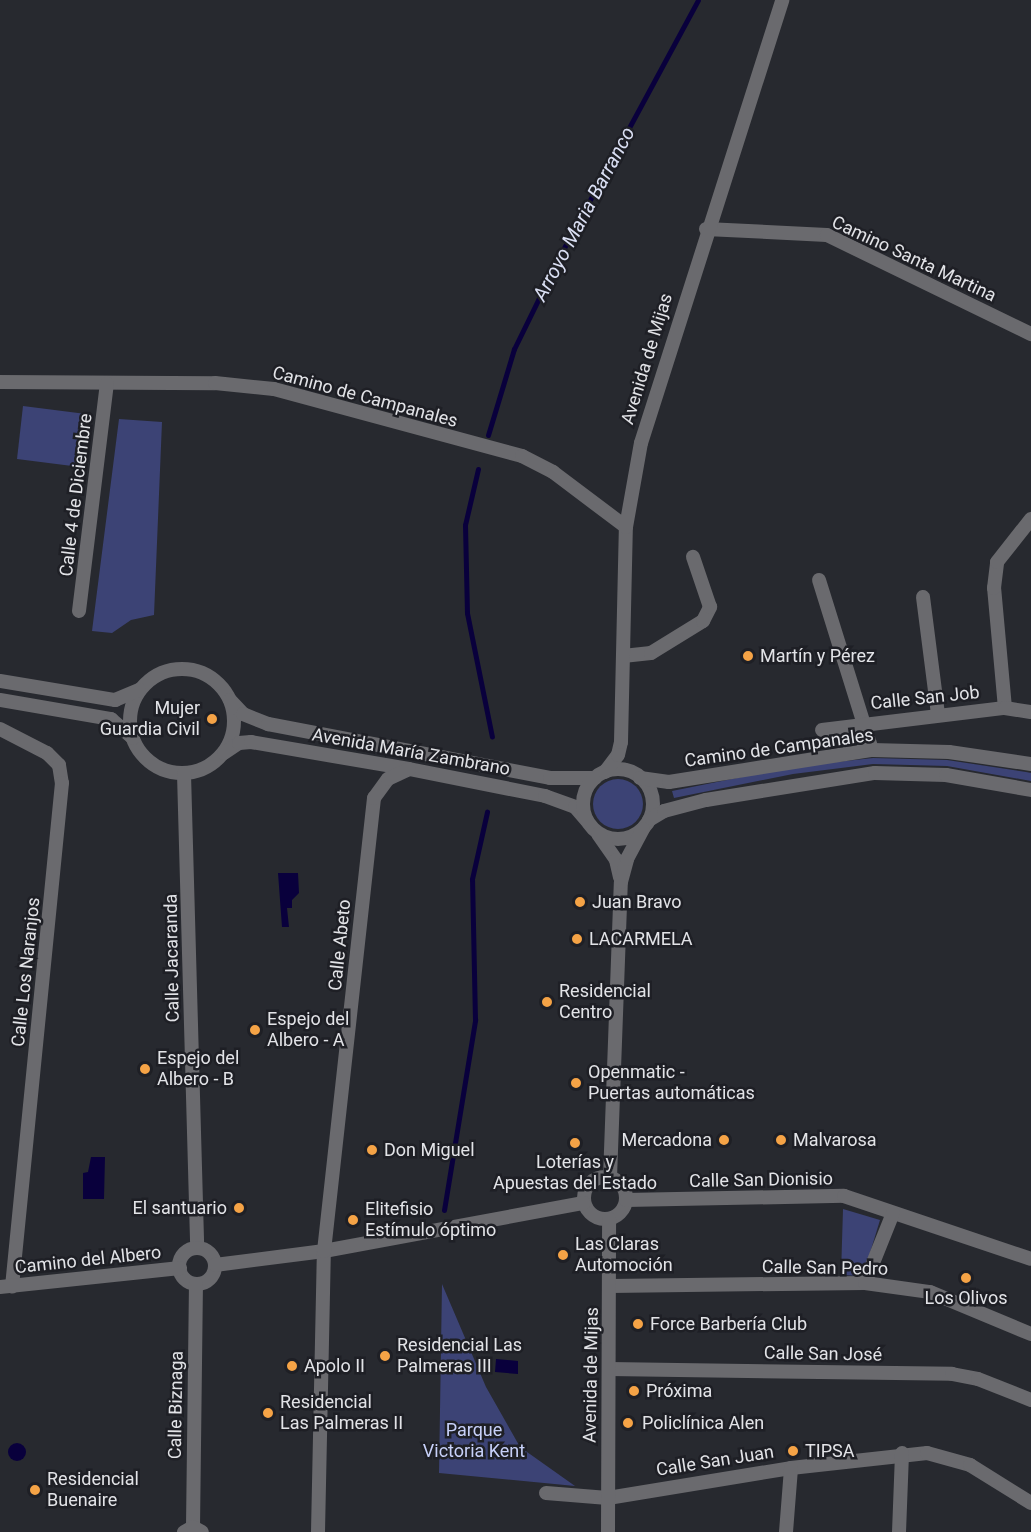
<!DOCTYPE html>
<meta charset="utf-8">
<style>
body{margin:0}
#map{position:relative;width:1031px;height:1532px;overflow:hidden;background:#27292f;font-family:Roboto,sans-serif}
div>[style]{position:absolute}
[style*='--x']{left:calc(var(--x)*1px);top:calc(var(--y)*1px);width:calc(var(--w)*1px);rotate:calc(var(--a)*1deg)}
.green>*{inset:0;background:#3c4375}
.round{border-radius:50%}
.water>*{inset:0;background:#09003c}
.stream>*{height:5px;margin:-2.5px;padding:0 2.5px;transform-origin:2.5px;border-radius:2.5px;background:#09003c}
.minor>*{height:14px;margin:-7px;padding:0 7px;transform-origin:7px;border-radius:7px;background:#6a6a6e}
.minor>.ring{margin:-7px;padding:0;box-sizing:content-box;background:none;border:14px solid #6a6a6e;border-radius:50%}
.dots>*{width:16px;height:16px;translate:-50% -50%;box-sizing:border-box;border:3px solid #1e1f25;border-radius:50%}
span{translate:-50% -50%;white-space:nowrap;text-align:center;line-height:1.15;-webkit-text-stroke:5px #1e1f25;paint-order:stroke}
.street-label{font-size:18px;color:#e2e3e7}
.poi-label{font-size:18px;color:#e2e3e7}
.left{translate:0 -50%;text-align:left}
.right{translate:-100% -50%;text-align:right}
.park-label{font-size:18px;color:#c7d0f8}
.water-label{font-size:20px;color:#dadff3;font-style:italic}
</style>
<div id="map">
<div class="green">
<div style="clip-path:polygon(23px 406px,86px 414px,80px 467px,17px 459px)"></div>
<div style="clip-path:polygon(119px 419px,162px 422px,154px 615px,131px 620px,112px 633px,92px 631px)"></div>
<div style="clip-path:polygon(873px 758px,947px 760px,1026px 772px,1031px 773px,1031px 781px,947px 766px,873px 764px,793px 774px,674px 798px,672px 791px,791px 767px)"></div>
<div class="round" style="left:593px;top:779px;width:50px;height:50px"></div>
<div style="clip-path:polygon(843px 1209px,880px 1220px,863px 1276px,841px 1275px)"></div>
<div style="clip-path:polygon(442px 1284px,486px 1387px,520px 1447px,575px 1486px,439px 1473px)"></div>
</div>
<div class="water">
<div style="clip-path:polygon(278px 873px,298px 873px,299px 893px,292px 900px,292px 908px,287px 908px,289px 927px,282px 927px)"></div>
<div style="clip-path:polygon(91px 1157px,105px 1157px,104px 1199px,83px 1199px,83px 1173px,88px 1172px)"></div>
<div style="clip-path:polygon(496px 1359px,518px 1361px,518px 1374px,495px 1372px)"></div>
<div class="round" style="left:8px;top:1443px;width:18px;height:18px"></div>
</div>
<div class="stream">
<div style="--x:488;--y:435;--w:90;--a:-73.2"></div>
<div style="--x:514;--y:349;--w:100;--a:-63.9"></div>
<div style="--x:558;--y:259;--w:294;--a:-61.6"></div>
<div style="--x:478;--y:469;--w:57;--a:103.1"></div>
<div style="--x:465;--y:525;--w:88;--a:88.7"></div>
<div style="--x:467;--y:613;--w:126;--a:78.6"></div>
<div style="--x:444;--y:1210;--w:193;--a:-80.7"></div>
<div style="--x:475;--y:1020;--w:141;--a:-91.2"></div>
<div style="--x:472;--y:879;--w:69;--a:-77.4"></div>
</div>
<div class="minor">
<div style="--x:706;--y:229;--w:121;--a:2.8"></div>
<div style="--x:827;--y:235;--w:227;--a:25.9"></div>
<div style="--x:0;--y:382;--w:215;--a:0.3"></div>
<div style="--x:215;--y:383;--w:59;--a:5.8"></div>
<div style="--x:274;--y:389;--w:257;--a:15.1"></div>
<div style="--x:522;--y:456;--w:35;--a:27"></div>
<div style="--x:553;--y:472;--w:91;--a:37"></div>
<div style="--x:819;--y:580;--w:178;--a:72.7"></div>
<div style="--x:923;--y:597;--w:118;--a:82.7"></div>
<div style="--x:79;--y:611;--w:229;--a:-83"></div>
<div style="--x:623;--y:656;--w:28;--a:-6"></div>
<div style="--x:651;--y:653;--w:61;--a:-31.6"></div>
<div style="--x:703;--y:621;--w:16;--a:-63"></div>
<div style="--x:710;--y:607;--w:53;--a:-108.8"></div>
<div class="ring" style="left:130px;top:669px;width:90px;height:90px"></div>
<div style="--x:0;--y:681;--w:117;--a:9.4"></div>
<div style="--x:115;--y:700;--w:26;--a:-23"></div>
<div style="--x:0;--y:700;--w:113;--a:9.7"></div>
<div style="--x:111;--y:719;--w:29;--a:41"></div>
<div style="--x:230;--y:700;--w:19;--a:47"></div>
<div style="--x:243;--y:714;--w:27;--a:22"></div>
<div style="--x:268;--y:724;--w:287;--a:10.8"></div>
<div style="--x:550;--y:778;--w:45;--a:0"></div>
<div style="--x:1005;--y:708;--w:121;--a:-95.2"></div>
<div style="--x:994;--y:588;--w:26;--a:-83"></div>
<div style="--x:997;--y:562;--w:55;--a:-51.7"></div>
<div style="--x:0;--y:729;--w:53;--a:27.1"></div>
<div style="--x:47;--y:753;--w:17;--a:45"></div>
<div style="--x:59;--y:765;--w:18;--a:81"></div>
<div style="--x:62;--y:783;--w:506;--a:95.67"></div>
<div style="--x:822;--y:730;--w:184;--a:-6.9"></div>
<div style="--x:1005;--y:708;--w:26;--a:9"></div>
<div style="--x:224;--y:753;--w:18;--a:-34"></div>
<div style="--x:239;--y:743;--w:12;--a:-5"></div>
<div style="--x:251;--y:742;--w:160;--a:9.7"></div>
<div style="--x:409;--y:769;--w:139;--a:11.2"></div>
<div style="--x:545;--y:796;--w:32;--a:20"></div>
<div style="--x:575;--y:807;--w:18;--a:49"></div>
<div class="ring" style="left:583px;top:769px;width:56px;height:56px"></div>
<div style="--x:605;--y:772;--w:21;--a:-53"></div>
<div style="--x:618;--y:755;--w:13;--a:-77"></div>
<div style="--x:621;--y:742;--w:215;--a:-88.7"></div>
<div style="--x:626;--y:527;--w:85;--a:-79.9"></div>
<div style="--x:641;--y:443;--w:465;--a:-72.3"></div>
<div style="--x:184;--y:774;--w:474;--a:88.4"></div>
<div style="--x:640;--y:778;--w:29;--a:8"></div>
<div style="--x:669;--y:782;--w:206;--a:-9"></div>
<div style="--x:872;--y:750;--w:77;--a:1.5"></div>
<div style="--x:949;--y:752;--w:83;--a:8.3"></div>
<div style="--x:649;--y:820;--w:17;--a:-31"></div>
<div style="--x:664;--y:811;--w:43;--a:-14.7"></div>
<div style="--x:706;--y:800;--w:171;--a:-9.1"></div>
<div style="--x:875;--y:773;--w:71;--a:1.6"></div>
<div style="--x:946;--y:775;--w:86;--a:10"></div>
<div style="--x:598;--y:834;--w:32;--a:55"></div>
<div style="--x:616;--y:860;--w:18;--a:77"></div>
<div class="ring" style="left:584px;top:1177px;width:28px;height:28px"></div>
<div style="--x:610;--y:1178;--w:296;--a:-87.9"></div>
<div style="--x:621;--y:882;--w:24;--a:-75"></div>
<div style="--x:627;--y:859;--w:34;--a:-62"></div>
<div style="--x:626;--y:1200;--w:218;--a:-1.1"></div>
<div style="--x:844;--y:1196;--w:197;--a:18.6"></div>
<div class="ring" style="left:179px;top:1248px;width:22px;height:22px"></div>
<div style="--x:215;--y:1265;--w:110;--a:-7.3"></div>
<div style="--x:324;--y:1251;--w:264;--a:-10.5"></div>
<div style="--x:865;--y:1283;--w:75;--a:-68.2"></div>
<div style="--x:610;--y:1286;--w:255;--a:-0.7"></div>
<div style="--x:865;--y:1283;--w:66;--a:7.9"></div>
<div style="--x:930;--y:1292;--w:109;--a:22.6"></div>
<div style="--x:0;--y:1287;--w:181;--a:-6"></div>
<div style="--x:609;--y:1369;--w:343;--a:0.8"></div>
<div style="--x:952;--y:1374;--w:26;--a:11"></div>
<div style="--x:978;--y:1379;--w:57;--a:21.6"></div>
<div style="--x:546;--y:1493;--w:62;--a:4.6"></div>
<div style="--x:608;--y:1498;--w:185;--a:-9.3"></div>
<div style="--x:791;--y:1468;--w:137;--a:-6.3"></div>
<div style="--x:927;--y:1453;--w:45;--a:15.6"></div>
<div style="--x:970;--y:1465;--w:72;--a:31.9"></div>
<div style="--x:193;--y:1527;--w:243;--a:-89.3"></div>
<div style="--x:184;--y:1532;--w:10;--a:-29"></div>
<div style="--x:193;--y:1527;--w:10;--a:29"></div>
<div style="--x:318;--y:1532;--w:281;--a:-88.8"></div>
<div style="--x:324;--y:1251;--w:456;--a:-83.7"></div>
<div style="--x:374;--y:798;--w:24;--a:-54"></div>
<div style="--x:388;--y:779;--w:23;--a:-25"></div>
<div style="--x:608;--y:1532;--w:313;--a:-89.8"></div>
<div style="--x:786;--y:1532;--w:64;--a:-85.5"></div>
<div style="--x:899;--y:1532;--w:79;--a:-87.8"></div>
</div>
<div class="dots">
<div style="left:748px;top:656px;background:#f5a346"></div>
<div style="left:212px;top:719px;background:#f5a346"></div>
<div style="left:580px;top:902px;background:#f5a346"></div>
<div style="left:577px;top:939px;background:#f5a346"></div>
<div style="left:547px;top:1002px;background:#f5a346"></div>
<div style="left:255px;top:1030px;background:#f5a346"></div>
<div style="left:145px;top:1069px;background:#f5a346"></div>
<div style="left:576px;top:1083px;background:#f5a346"></div>
<div style="left:724px;top:1140px;background:#f5a346"></div>
<div style="left:781px;top:1140px;background:#f5a346"></div>
<div style="left:575px;top:1143px;background:#f5a346"></div>
<div style="left:372px;top:1150px;background:#f5a346"></div>
<div style="left:239px;top:1208px;background:#f5a346"></div>
<div style="left:353px;top:1220px;background:#f5a346"></div>
<div style="left:563px;top:1255px;background:#f5a346"></div>
<div style="left:966px;top:1278px;background:#f5a346"></div>
<div style="left:638px;top:1324px;background:#f5a346"></div>
<div style="left:385px;top:1356px;background:#f5a346"></div>
<div style="left:292px;top:1366px;background:#f5a346"></div>
<div style="left:634px;top:1391px;background:#f5a346"></div>
<div style="left:268px;top:1413px;background:#f5a346"></div>
<div style="left:628px;top:1423px;background:#f5a346"></div>
<div style="left:793px;top:1451px;background:#f5a346"></div>
<div style="left:35px;top:1490px;background:#f5a346"></div>
</div>
<div class="street-label">
<span style="left:914px;top:259px;rotate:25deg">Camino Santa Martina</span>
<span style="left:647px;top:359px;rotate:-73deg">Avenida de Mijas</span>
<span style="left:365px;top:397px;rotate:15deg">Camino de Campanales</span>
<span style="left:76px;top:495px;rotate:-83deg">Calle 4 de Diciembre</span>
<span style="left:925px;top:698px;rotate:-6deg">Calle San Job</span>
<span style="left:779px;top:748px;rotate:-8deg">Camino de Campanales</span>
<span style="left:411px;top:752px;rotate:10deg">Avenida María Zambrano</span>
<span style="left:340px;top:945px;rotate:-84deg">Calle Abeto</span>
<span style="left:172px;top:958px;rotate:-91deg">Calle Jacaranda</span>
<span style="left:26px;top:972px;rotate:-84deg">Calle Los Naranjos</span>
<span style="left:761px;top:1180px;rotate:-1deg">Calle San Dionisio</span>
<span style="left:88px;top:1260px;rotate:-6deg">Camino del Albero</span>
<span style="left:825px;top:1268px;rotate:1deg">Calle San Pedro</span>
<span style="left:823px;top:1354px;rotate:1deg">Calle San José</span>
<span style="left:591px;top:1375px;rotate:-89deg">Avenida de Mijas</span>
<span style="left:176px;top:1405px;rotate:-89deg">Calle Biznaga</span>
<span style="left:715px;top:1461px;rotate:-9deg">Calle San Juan</span>
</div>
<div class="poi-label">
<span class="left" style="left:760px;top:656px">Martín y Pérez</span>
<span class="right" style="left:200px;top:719px">Mujer<br>Guardia Civil</span>
<span class="left" style="left:592px;top:902px">Juan Bravo</span>
<span class="left" style="left:589px;top:939px">LACARMELA</span>
<span class="left" style="left:559px;top:1002px">Residencial<br>Centro</span>
<span class="left" style="left:267px;top:1030px">Espejo del<br>Albero - A</span>
<span class="left" style="left:157px;top:1069px">Espejo del<br>Albero - B</span>
<span class="left" style="left:588px;top:1083px">Openmatic -<br>Puertas automáticas</span>
<span class="right" style="left:712px;top:1140px">Mercadona</span>
<span class="left" style="left:793px;top:1140px">Malvarosa</span>
<span class="left" style="left:384px;top:1150px">Don Miguel</span>
<span style="left:575px;top:1173px">Loterías y<br>Apuestas del Estado</span>
<span class="right" style="left:227px;top:1208px">El santuario</span>
<span class="left" style="left:365px;top:1220px">Elitefisio<br>Estímulo óptimo</span>
<span class="left" style="left:575px;top:1255px">Las Claras<br>Automoción</span>
<span style="left:966px;top:1298px">Los Olivos</span>
<span class="left" style="left:650px;top:1324px">Force Barbería Club</span>
<span class="left" style="left:397px;top:1356px">Residencial Las<br>Palmeras III</span>
<span class="left" style="left:304px;top:1366px">Apolo II</span>
<span class="left" style="left:646px;top:1391px">Próxima</span>
<span class="left" style="left:280px;top:1413px">Residencial<br>Las Palmeras II</span>
<span class="left" style="left:642px;top:1423px">Policlínica Alen</span>
<span class="left" style="left:805px;top:1451px">TIPSA</span>
<span class="left" style="left:47px;top:1490px">Residencial<br>Buenaire</span>
</div>
<div class="park-label">
<span style="left:474px;top:1441px">Parque<br>Victoria Kent</span>
</div>
<div class="water-label">
<span style="left:584px;top:214px;rotate:-62deg">Arroyo Maria Barranco</span>
</div>
</div>
